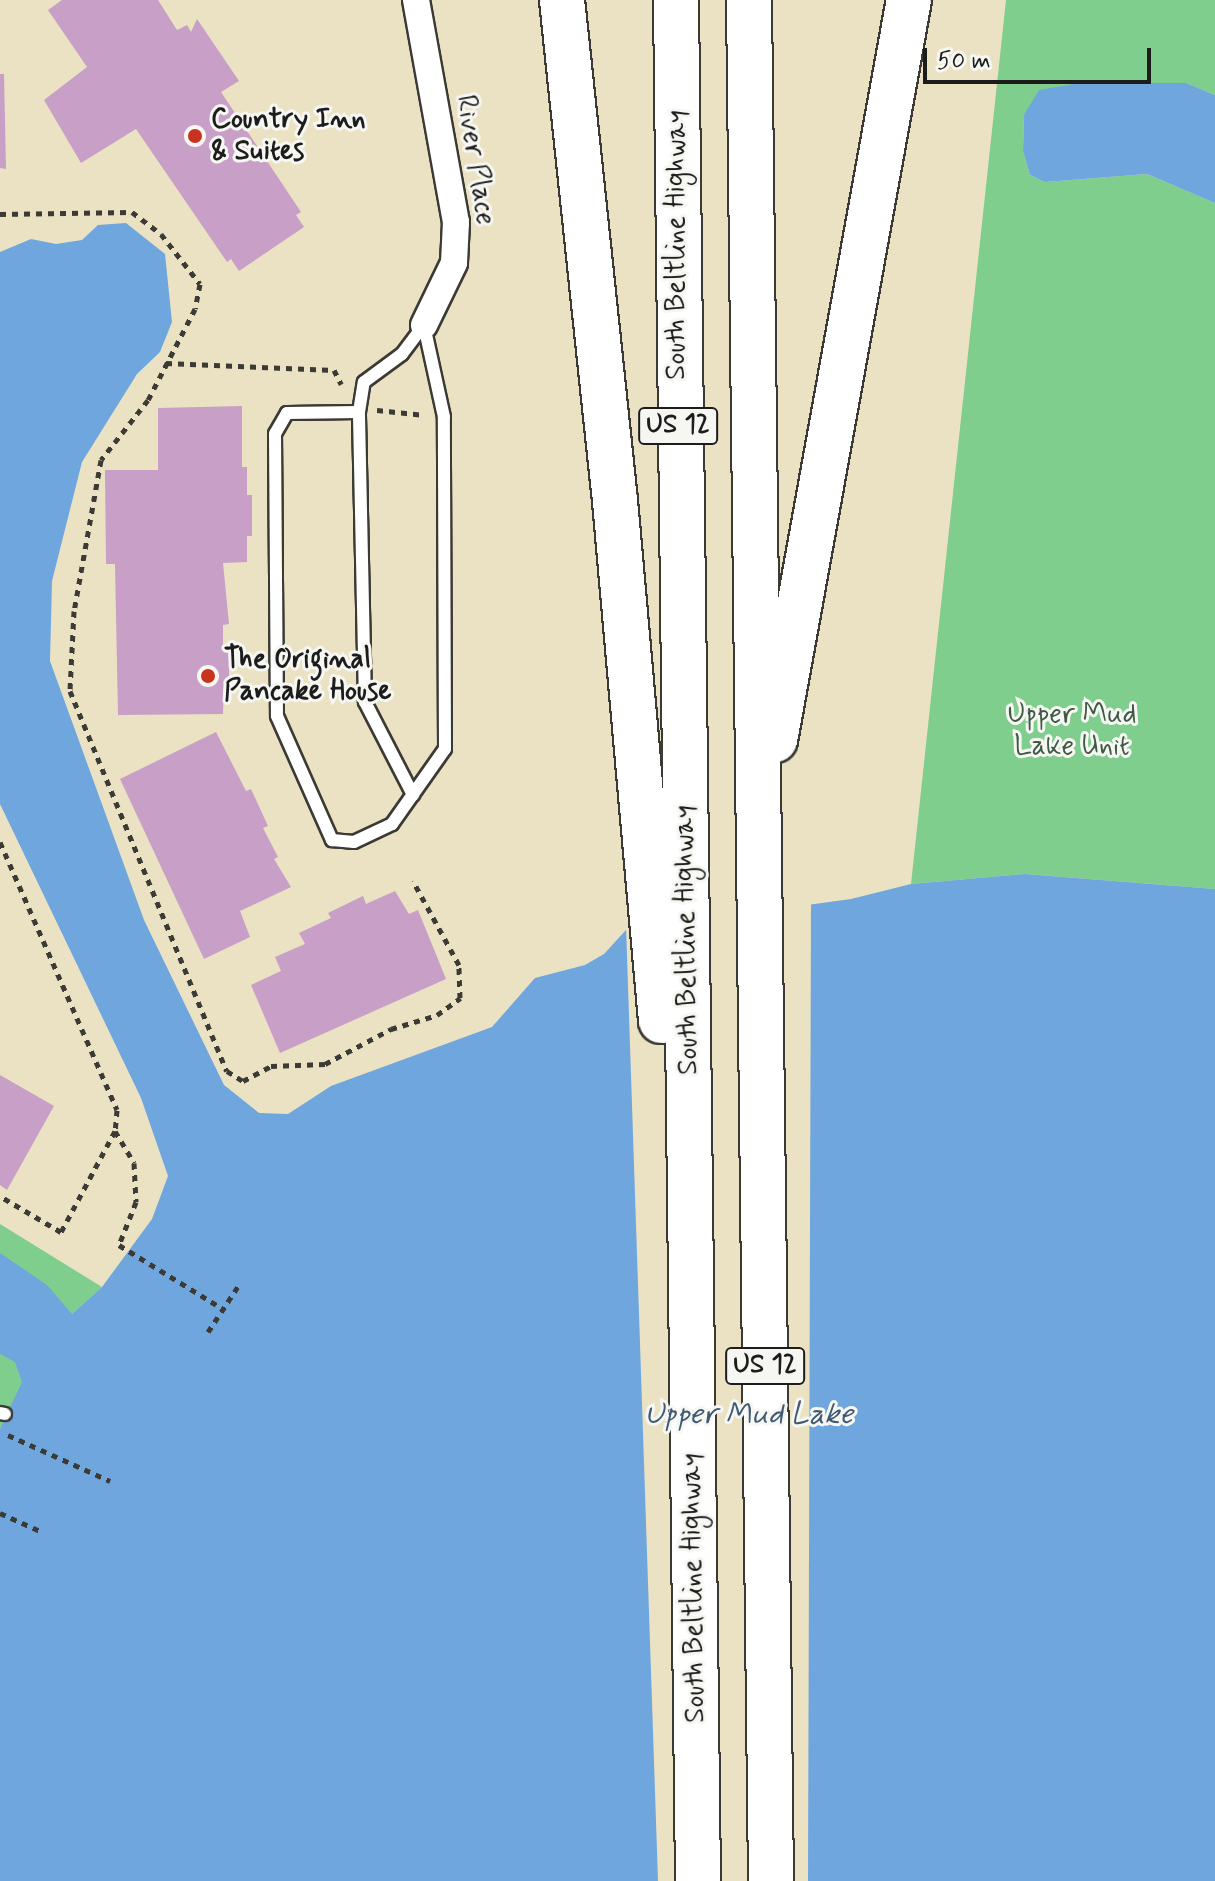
<!DOCTYPE html>
<style>
body{margin:0}
#map{position:relative;width:1215px;height:1881px;overflow:hidden;background:#eae2c3;font-family:Mynerve,sans-serif}
div>[style]{position:absolute}
[style*='--x']{left:calc(var(--x)*1px);top:calc(var(--y)*1px);width:calc(var(--w)*1px);rotate:calc(var(--a)*1deg)}
.green>*{inset:0;background:#7fce8e}
.water>*{inset:0;background:#6ea6dd}
.pier>*{inset:0;background:#eae2c3}
.building>*{inset:0;background:#c79fc7}
.path>*{height:5px;margin-top:-2.5px;transform-origin:0;background:repeating-linear-gradient(90deg,#3b3a35 0 6px,transparent 0 12px)}
.roads{filter:drop-shadow(2px 0 #3b3a35) drop-shadow(-2px 0 #3b3a35) drop-shadow(0 2px #3b3a35) drop-shadow(0 -2px #3b3a35)}
.service>*{height:12px;margin:-6px;padding:0 6px;transform-origin:6px;border-radius:6px;background:#fff}
.minor>*{height:26px;margin:-13px;padding:0 13px;transform-origin:13px;border-radius:13px;background:#fff}
.motorway>*{height:44px;margin:-22px;padding:0 22px;transform-origin:22px;border-radius:22px;background:#fff}
.dots>*{width:22px;height:22px;translate:-50% -50%;box-sizing:border-box;border:4px solid #f6f6f2;border-radius:50%}
span{translate:-50% -50%;white-space:nowrap;text-align:center;line-height:1.15;-webkit-text-stroke:6px #f6f6f2;paint-order:stroke}
.shield-label span{padding:2px 6px;background:#f6f6f2;border:2px solid;border-radius:6px;-webkit-text-stroke-width:0}
.shield-label{font-size:26px;color:#1c1c1c;font-weight:700}
.poi-label{font-size:28px;color:#1c1c1c;font-weight:700}
.left{translate:0 -50%;text-align:left}
.street-label{font-size:28px;color:#1c1c1c}
.park-label{font-size:28px;color:#3f5a44}
.water-label{font-size:30px;color:#415a73;font-style:italic}
.scale{position:absolute;left:923px;top:48px;width:228px;height:36px;box-sizing:border-box;border:4px solid #1c1c1c;border-top:0;padding-left:10px;font-size:24px;line-height:28px;white-space:nowrap;color:#1c1c1c;-webkit-text-stroke:6px #f6f6f2;paint-order:stroke}
</style>
<div id="map">
<div class="green">
<div style="clip-path:polygon(1006px 0,1215px 0,1215px 95px,1186px 83px,1080px 83px,1024px 115px,1023px 151px,1030px 175px,1045px 182px,1147px 174px,1215px 203px,1215px 889px,1025px 874px,911px 884px)"></div>
<div style="clip-path:polygon(0 1224px,102px 1287px,72px 1314px,0 1429px)"></div>
</div>
<div class="water">
<div style="clip-path:polygon(1080px 83px,1186px 83px,1215px 95px,1215px 203px,1147px 174px,1045px 182px,1030px 175px,1023px 151px,1024px 115px,1039px 90px)"></div>
<div style="clip-path:polygon(126px 223px,165px 254px,172px 322px,160px 352px,137px 374px,82px 462px,52px 581px,50px 661px,144px 920px,224px 1085px,259px 1113px,288px 1114px,331px 1086px,492px 1027px,535px 978px,585px 965px,604px 954px,626px 930px,851px 899px,911px 884px,1025px 874px,1215px 889px,1215px 1881px,0 1881px,0 1429px,22px 1382px,15px 1362px,0 1354px,0 1253px,47px 1285px,72px 1314px,102px 1287px,152px 1219px,168px 1176px,141px 1098px,0 804px,0 252px,31px 239px,56px 244px,82px 240px,98px 225px)"></div>
</div>
<div class="pier">
<div style="clip-path:polygon(811px 901px,808px 1881px,658px 1881px,626px 926px)"></div>
</div>
<div class="building">
<div style="clip-path:polygon(62px 0,158px 0,177px 30px,187px 25px,191px 32px,197px 19px,239px 81px,221px 92px,301px 212px,296px 215px,304px 227px,239px 271px,231px 259px,227px 262px,136px 129px,81px 163px,44px 100px,87px 67px,48px 10px)"></div>
<div style="clip-path:polygon(0 74px,4px 74px,6px 169px,0 168px)"></div>
<div style="clip-path:polygon(242px 406px,242px 467px,247px 467px,247px 495px,252px 495px,252px 536px,247px 536px,247px 562px,223px 563px,229px 624px,223px 625px,223px 647px,229px 646px,229px 687px,224px 687px,223px 714px,118px 715px,115px 564px,106px 564px,105px 470px,158px 470px,158px 408px)"></div>
<div style="clip-path:polygon(216px 732px,246px 791px,251px 789px,268px 826px,263px 828px,278px 857px,274px 859px,291px 887px,240px 911px,250px 937px,204px 959px,120px 779px)"></div>
<div style="clip-path:polygon(395px 891px,409px 914px,418px 910px,446px 979px,280px 1053px,251px 985px,281px 971px,275px 957px,305px 944px,299px 933px,331px 918px,328px 913px,363px 896px,366px 904px)"></div>
<div style="clip-path:polygon(0 1075px,54px 1106px,7px 1190px,0 1185px)"></div>
</div>
<div class="path">
<div style="--x:0;--y:214;--w:132;--a:-0.9"></div>
<div style="--x:132;--y:212;--w:36;--a:37"></div>
<div style="--x:161;--y:234;--w:63;--a:52"></div>
<div style="--x:200;--y:284;--w:25;--a:101"></div>
<div style="--x:195;--y:309;--w:102;--a:117.3"></div>
<div style="--x:148;--y:400;--w:76;--a:128.1"></div>
<div style="--x:101;--y:460;--w:153;--a:100.1"></div>
<div style="--x:74;--y:611;--w:80;--a:92.9"></div>
<div style="--x:70;--y:691;--w:411;--a:67.6"></div>
<div style="--x:227;--y:1071;--w:19;--a:32"></div>
<div style="--x:243;--y:1081;--w:32;--a:-28"></div>
<div style="--x:271;--y:1066;--w:54;--a:-2.1"></div>
<div style="--x:325;--y:1064;--w:75;--a:-27.9"></div>
<div style="--x:391;--y:1029;--w:48;--a:-16.9"></div>
<div style="--x:437;--y:1015;--w:29;--a:-36"></div>
<div style="--x:460;--y:998;--w:33;--a:-92"></div>
<div style="--x:459;--y:965;--w:96;--a:-118.7"></div>
<div style="--x:166;--y:363;--w:168;--a:2.4"></div>
<div style="--x:334;--y:370;--w:16;--a:63"></div>
<div style="--x:377;--y:410;--w:48;--a:5.9"></div>
<div style="--x:0;--y:842;--w:292;--a:66.4"></div>
<div style="--x:117;--y:1110;--w:21;--a:95"></div>
<div style="--x:115;--y:1131;--w:115;--a:118.1"></div>
<div style="--x:61;--y:1232;--w:71;--a:-149.5"></div>
<div style="--x:115;--y:1131;--w:37;--a:59"></div>
<div style="--x:134;--y:1163;--w:39;--a:87"></div>
<div style="--x:136;--y:1202;--w:46;--a:111.6"></div>
<div style="--x:119;--y:1245;--w:122;--a:31.6"></div>
<div style="--x:208;--y:1332;--w:56;--a:-56.6"></div>
<div style="--x:8;--y:1435;--w:112;--a:24.3"></div>
<div style="--x:0;--y:1513;--w:44;--a:24.2"></div>
</div>
<div class="roads">
<div class="service">
<div style="--x:359;--y:412;--w:72;--a:179.2"></div>
<div style="--x:287;--y:413;--w:24;--a:120"></div>
<div style="--x:275;--y:434;--w:282;--a:89.6"></div>
<div style="--x:277;--y:716;--w:136;--a:66.1"></div>
<div style="--x:332;--y:840;--w:22;--a:5"></div>
<div style="--x:354;--y:842;--w:42;--a:-25.3"></div>
<div style="--x:392;--y:824;--w:92;--a:-54.8"></div>
<div style="--x:445;--y:749;--w:332;--a:-90.2"></div>
<div style="--x:444;--y:417;--w:94;--a:-102.3"></div>
<div style="--x:413;--y:795;--w:105;--a:-117.3"></div>
<div style="--x:365;--y:702;--w:290;--a:-91.2"></div>
<div style="--x:359;--y:412;--w:30;--a:-81"></div>
<div style="--x:364;--y:382;--w:47;--a:-36.4"></div>
<div style="--x:402;--y:354;--w:36;--a:-53"></div>
<div style="--x:0;--y:1413;--w:5;--a:11"></div>
</div>
<div class="minor">
<div style="--x:416;--y:0;--w:226;--a:79.8"></div>
<div style="--x:456;--y:222;--w:41;--a:92.8"></div>
<div style="--x:454;--y:263;--w:69;--a:115.8"></div>
</div>
<div class="motorway">
<div style="--x:562;--y:0;--w:504;--a:83.96"></div>
<div style="--x:615;--y:501;--w:522;--a:84.94"></div>
<div style="--x:676;--y:0;--w:1881;--a:89.33"></div>
<div style="--x:749;--y:0;--w:1881;--a:89.33"></div>
<div style="--x:775;--y:740;--w:752;--a:-79.74"></div>
</div>
</div>
<div class="dots">
<div style="left:195px;top:136px;background:#c8321e"></div>
<div style="left:208px;top:676px;background:#c8321e"></div>
</div>
<div class="shield-label">
<span style="left:678px;top:426px">US 12</span>
<span style="left:765px;top:1366px">US 12</span>
</div>
<div class="poi-label">
<span class="left" style="left:211px;top:136px">Country Inn<br>&amp; Suites</span>
<span class="left" style="left:224px;top:676px">The Original<br>Pancake House</span>
</div>
<div class="street-label">
<span style="left:475px;top:160px;rotate:81deg">River Place</span>
<span style="left:677px;top:245px;rotate:-90deg">South Beltline Highway</span>
<span style="left:687px;top:940px;rotate:-91deg">South Beltline Highway</span>
<span style="left:694px;top:1588px;rotate:-91deg">South Beltline Highway</span>
</div>
<div class="park-label">
<span style="left:1072px;top:731px">Upper Mud<br>Lake Unit</span>
</div>
<div class="water-label">
<span style="left:749px;top:1415px">Upper Mud Lake</span>
</div>
<div class="scale">50 m</div>
</div>
